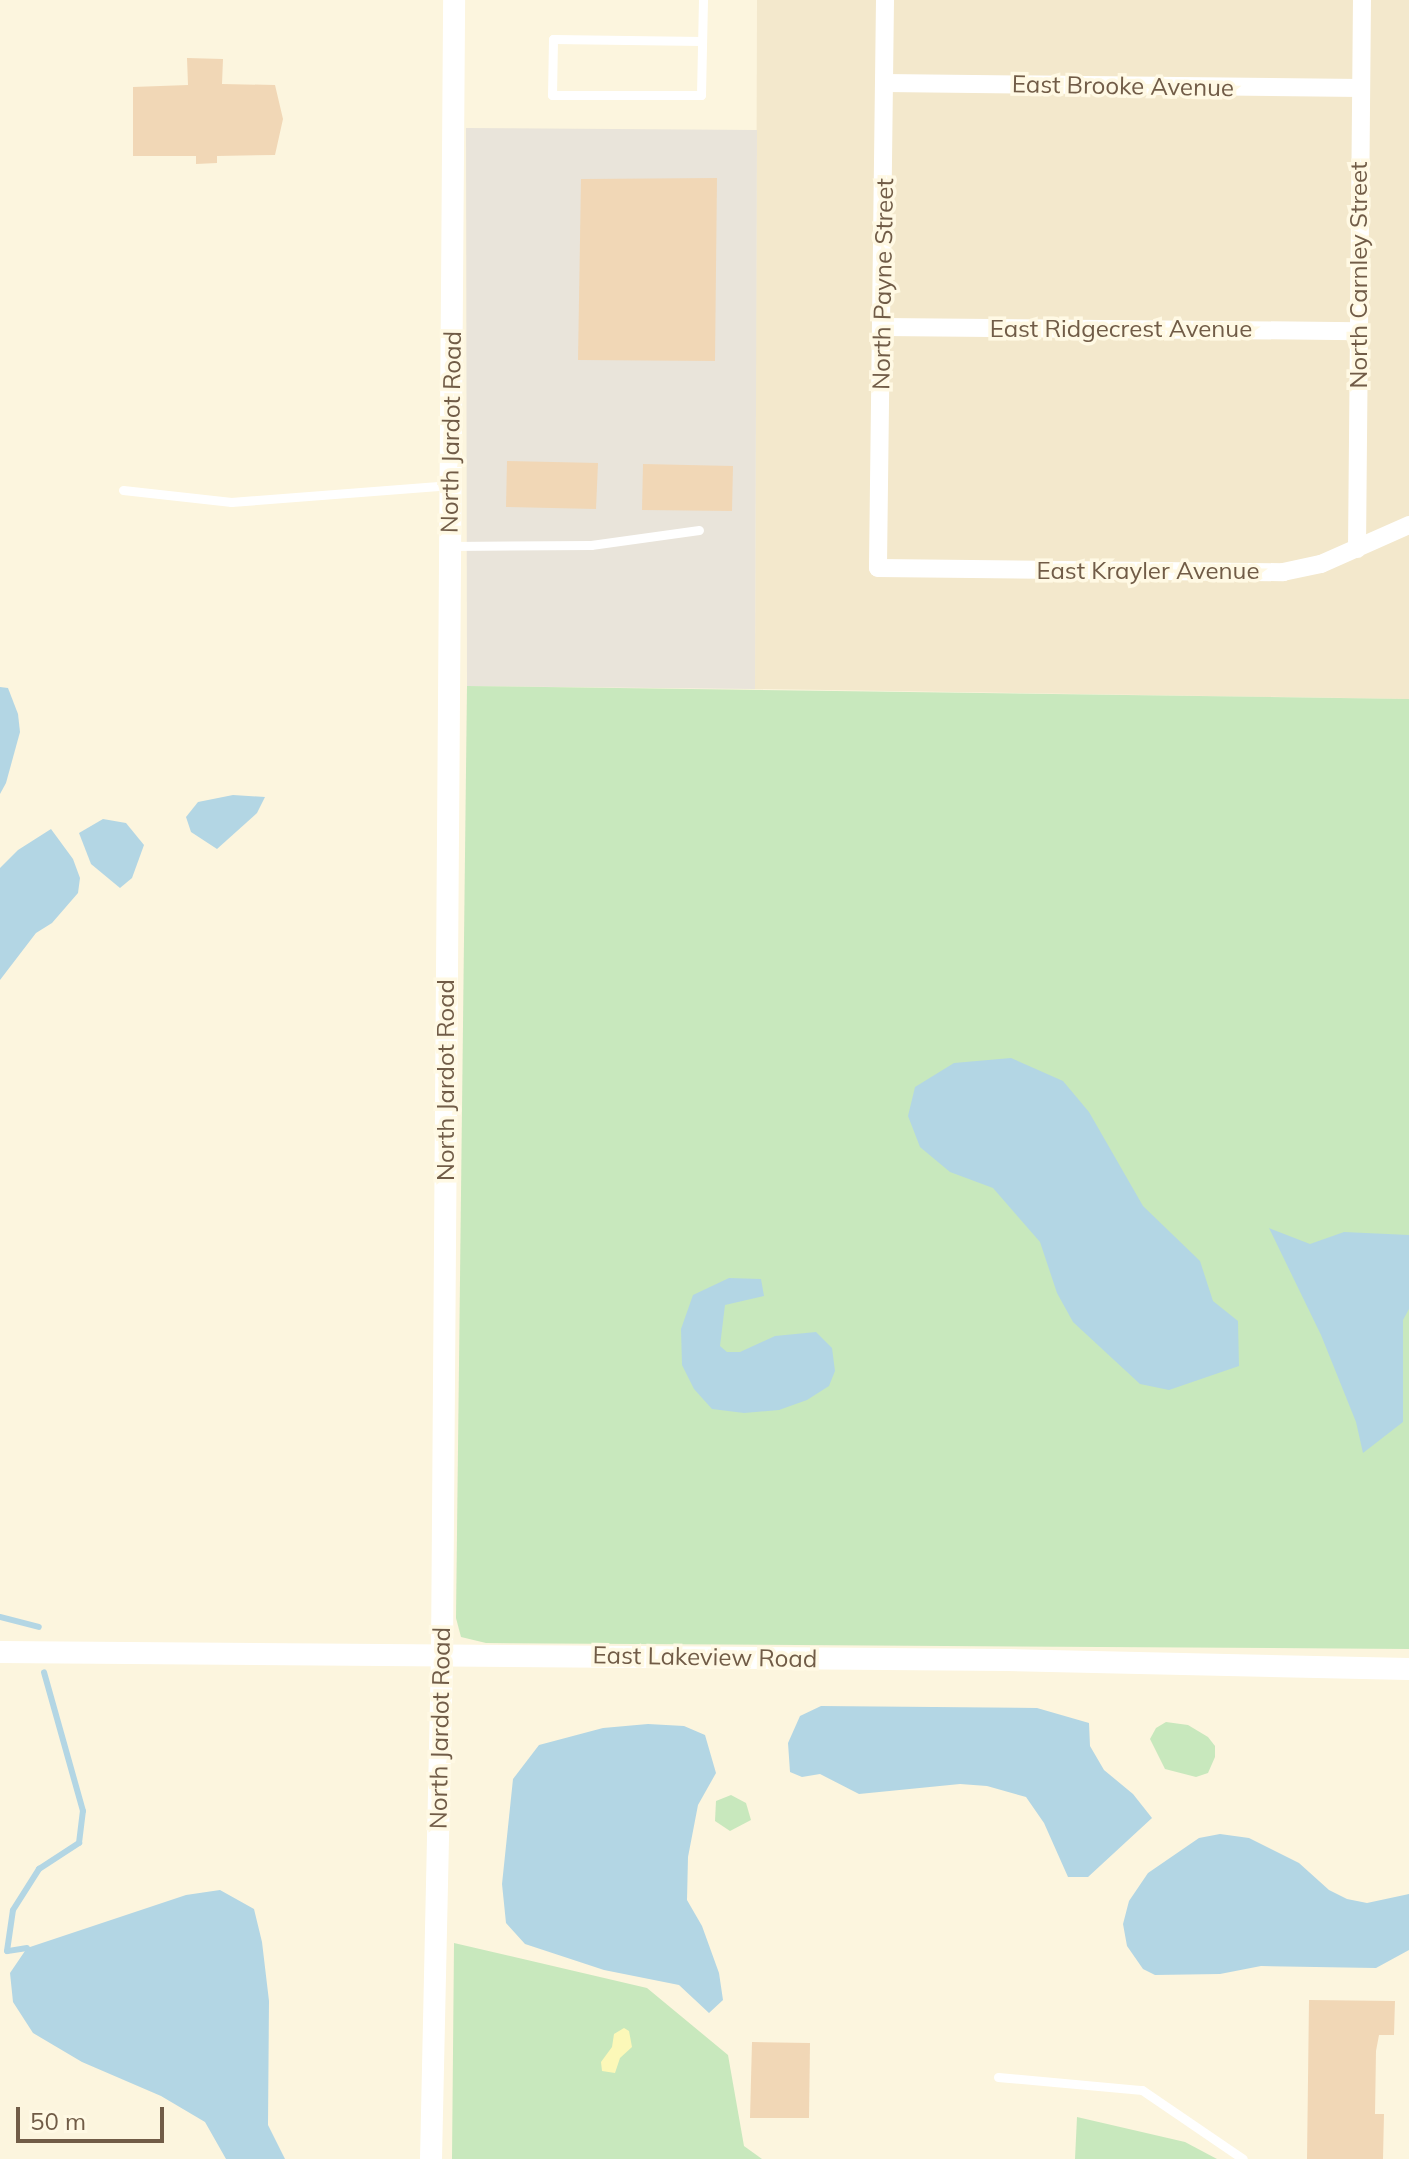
<!DOCTYPE html>
<style>
body{margin:0}
#map{position:relative;width:1409px;height:2159px;overflow:hidden;background:#fcf5de;font-family:Mulish,sans-serif}
div>[style]{position:absolute}
[style*='--x']{left:calc(var(--x)*1px);top:calc(var(--y)*1px);width:calc(var(--w)*1px);rotate:calc(var(--a)*1deg)}
.residential>*{inset:0;background:#f3e8cc}
.industrial>*{inset:0;background:#e9e4da}
.green>*{inset:0;background:#c8e8bd}
.sand>*{inset:0;background:#fcf8b8}
.water>*{inset:0;background:#b3d6e4}
.stream>*{height:6px;margin:-3px;padding:0 3px;transform-origin:3px;border-radius:3px;background:#b3d6e4}
.building>*{inset:0;background:#f1d7b6}
.service>*{height:9px;margin:-4.5px;padding:0 4.5px;transform-origin:4.5px;border-radius:4.5px;background:#fff}
.minor>*{height:18px;margin:-9px;padding:0 9px;transform-origin:9px;border-radius:9px;background:#fff}
.tertiary>*{height:22px;margin:-11px;padding:0 11px;transform-origin:11px;border-radius:11px;background:#fff}
span{translate:-50% -50%;white-space:nowrap;text-align:center;line-height:1.15;-webkit-text-stroke:7px #fff9e4;paint-order:stroke}
.street-label{font-size:24px;color:#715c47}
.scale{position:absolute;left:16px;top:2107px;width:148px;height:36px;box-sizing:border-box;border:4px solid #715c47;border-top:0;padding-left:10px;font-size:24px;line-height:28px;white-space:nowrap;color:#715c47;-webkit-text-stroke:6px #fff9e4;paint-order:stroke}
</style>
<div id="map">
<div class="residential">
<div style="clip-path:polygon(757px 0,1409px 0,1409px 699px,755px 689px)"></div>
</div>
<div class="industrial">
<div style="clip-path:polygon(466px 128px,757px 130px,755px 689px,467px 686px)"></div>
</div>
<div class="green">
<div style="clip-path:polygon(467px 686px,1409px 699px,1409px 1649px,486px 1643px,461px 1637px,456px 1618px)"></div>
<div style="clip-path:polygon(1166px 1722px,1188px 1725px,1208px 1737px,1215px 1746px,1215px 1757px,1208px 1773px,1196px 1777px,1165px 1769px,1150px 1739px,1156px 1728px)"></div>
<div style="clip-path:polygon(731px 1795px,746px 1803px,751px 1820px,730px 1831px,715px 1821px,716px 1801px)"></div>
<div style="clip-path:polygon(454px 1943px,647px 1988px,728px 2055px,744px 2146px,762px 2159px,452px 2159px)"></div>
<div style="clip-path:polygon(1077px 2117px,1185px 2142px,1217px 2159px,1075px 2159px)"></div>
</div>
<div class="sand">
<div style="clip-path:polygon(624px 2028px,629px 2031px,632px 2047px,620px 2058px,615px 2073px,602px 2071px,601px 2062px,612px 2047px,614px 2034px)"></div>
</div>
<div class="water">
<div style="clip-path:polygon(0 687px,8px 688px,18px 714px,20px 732px,6px 783px,0 794px)"></div>
<div style="clip-path:polygon(233px 795px,265px 797px,257px 813px,217px 849px,191px 832px,186px 817px,198px 802px)"></div>
<div style="clip-path:polygon(103px 819px,126px 823px,144px 845px,132px 878px,120px 888px,91px 864px,79px 833px)"></div>
<div style="clip-path:polygon(51px 829px,73px 859px,80px 878px,78px 893px,52px 923px,36px 933px,0 980px,0 868px,18px 850px)"></div>
<div style="clip-path:polygon(1011px 1058px,1063px 1081px,1089px 1112px,1143px 1206px,1200px 1261px,1213px 1301px,1238px 1321px,1239px 1366px,1169px 1390px,1140px 1384px,1073px 1322px,1057px 1293px,1040px 1242px,993px 1188px,950px 1172px,920px 1147px,908px 1116px,915px 1087px,954px 1063px)"></div>
<div style="clip-path:polygon(1269px 1228px,1310px 1244px,1344px 1232px,1409px 1235px,1409px 1309px,1403px 1320px,1403px 1422px,1363px 1453px,1356px 1422px,1321px 1335px)"></div>
<div style="clip-path:polygon(729px 1278px,761px 1279px,764px 1296px,725px 1305px,720px 1346px,727px 1352px,740px 1352px,775px 1336px,816px 1332px,832px 1348px,835px 1371px,829px 1386px,807px 1400px,779px 1410px,744px 1413px,712px 1409px,694px 1389px,682px 1365px,681px 1329px,693px 1295px)"></div>
<div style="clip-path:polygon(821px 1706px,1037px 1708px,1089px 1723px,1090px 1746px,1104px 1770px,1133px 1794px,1152px 1818px,1088px 1877px,1068px 1877px,1044px 1823px,1026px 1797px,987px 1786px,960px 1784px,859px 1794px,820px 1774px,802px 1777px,790px 1772px,788px 1743px,800px 1716px)"></div>
<div style="clip-path:polygon(648px 1724px,684px 1726px,705px 1735px,716px 1773px,698px 1805px,688px 1857px,687px 1900px,702px 1926px,719px 1973px,723px 2000px,709px 2013px,679px 1985px,604px 1970px,525px 1944px,506px 1923px,502px 1884px,513px 1779px,539px 1745px,603px 1728px)"></div>
<div style="clip-path:polygon(1220px 1834px,1249px 1838px,1299px 1863px,1329px 1890px,1347px 1899px,1367px 1903px,1409px 1894px,1409px 1950px,1376px 1968px,1261px 1966px,1220px 1974px,1155px 1975px,1143px 1969px,1127px 1946px,1123px 1924px,1129px 1901px,1148px 1873px,1199px 1838px)"></div>
<div style="clip-path:polygon(220px 1890px,254px 1909px,262px 1942px,269px 2001px,268px 2125px,285px 2159px,226px 2159px,205px 2122px,161px 2096px,82px 2062px,33px 2033px,13px 2002px,10px 1973px,27px 1948px,186px 1895px)"></div>
</div>
<div class="stream">
<div style="--x:0;--y:1617;--w:40;--a:14.4"></div>
<div style="--x:27;--y:1948;--w:20;--a:171"></div>
<div style="--x:7;--y:1951;--w:41;--a:-81.7"></div>
<div style="--x:13;--y:1910;--w:49;--a:-57.6"></div>
<div style="--x:39;--y:1869;--w:48;--a:-33"></div>
<div style="--x:79;--y:1843;--w:32;--a:-83"></div>
<div style="--x:83;--y:1811;--w:144;--a:-105.7"></div>
</div>
<div class="building">
<div style="clip-path:polygon(187px 58px,223px 59px,222px 84px,275px 85px,283px 119px,275px 155px,217px 156px,217px 163px,196px 164px,196px 156px,133px 156px,133px 87px,188px 85px)"></div>
<div style="clip-path:polygon(717px 178px,715px 361px,578px 360px,581px 179px)"></div>
<div style="clip-path:polygon(507px 461px,598px 463px,596px 509px,506px 507px)"></div>
<div style="clip-path:polygon(643px 464px,733px 466px,732px 511px,642px 510px)"></div>
<div style="clip-path:polygon(1309px 2000px,1395px 2001px,1394px 2035px,1379px 2035px,1376px 2051px,1375px 2114px,1384px 2114px,1383px 2159px,1307px 2159px)"></div>
<div style="clip-path:polygon(752px 2042px,810px 2043px,809px 2118px,750px 2118px)"></div>
</div>
<div class="service">
<div style="--x:702;--y:41;--w:149;--a:-179.2"></div>
<div style="--x:553;--y:39;--w:56;--a:91"></div>
<div style="--x:552;--y:95;--w:149;--a:0"></div>
<div style="--x:701;--y:95;--w:95;--a:-88.8"></div>
<div style="--x:123;--y:490;--w:109;--a:6.3"></div>
<div style="--x:231;--y:502;--w:221;--a:-4.4"></div>
<div style="--x:450;--y:546;--w:141;--a:-0.4"></div>
<div style="--x:591;--y:545;--w:109;--a:-7.9"></div>
<div style="--x:998;--y:2077;--w:145;--a:5.2"></div>
<div style="--x:1142;--y:2090;--w:122;--a:34.3"></div>
</div>
<div class="minor">
<div style="--x:885;--y:0;--w:568;--a:90.71"></div>
<div style="--x:878;--y:568;--w:405;--a:0.6"></div>
<div style="--x:1283;--y:572;--w:39;--a:-12"></div>
<div style="--x:1321;--y:564;--w:96;--a:-23.9"></div>
<div style="--x:885;--y:83;--w:476;--a:0.6"></div>
<div style="--x:884;--y:327;--w:475;--a:0.5"></div>
<div style="--x:1357;--y:549;--w:549;--a:-89.48"></div>
</div>
<div class="tertiary">
<div style="--x:0;--y:1652;--w:1008;--a:0.45"></div>
<div style="--x:1008;--y:1660;--w:401;--a:1.3"></div>
<div style="--x:431;--y:2159;--w:505;--a:-88.75"></div>
<div style="--x:442;--y:1654;--w:1654;--a:-89.58"></div>
</div>
<div class="street-label">
<span style="left:1123px;top:86px;rotate:1deg">East Brooke Avenue</span>
<span style="left:1359px;top:275px;rotate:-90deg">North Carnley Street</span>
<span style="left:883px;top:284px;rotate:-89deg">North Payne Street</span>
<span style="left:1121px;top:329px">East Ridgecrest Avenue</span>
<span style="left:451px;top:432px;rotate:-89deg">North Jardot Road</span>
<span style="left:1148px;top:571px">East Krayler Avenue</span>
<span style="left:446px;top:1080px;rotate:-90deg">North Jardot Road</span>
<span style="left:705px;top:1657px;rotate:1deg">East Lakeview Road</span>
<span style="left:440px;top:1728px;rotate:-89deg">North Jardot Road</span>
</div>
<div class="scale">50 m</div>
</div>
